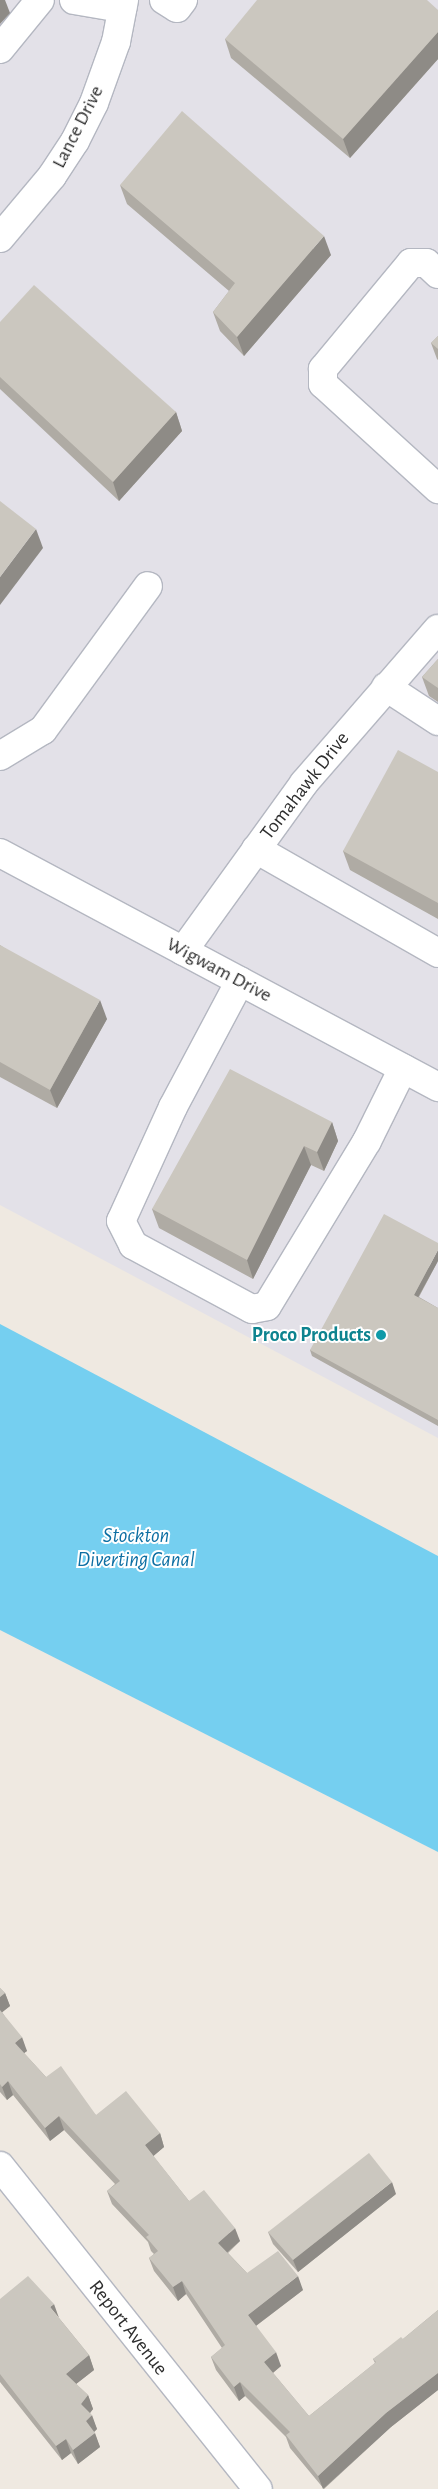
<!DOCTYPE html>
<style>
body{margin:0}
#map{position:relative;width:438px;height:2489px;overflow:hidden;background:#efe9e1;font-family:"Alegreya Sans",sans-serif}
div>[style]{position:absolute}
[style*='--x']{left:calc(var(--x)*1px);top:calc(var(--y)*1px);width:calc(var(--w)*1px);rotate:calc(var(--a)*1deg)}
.industrial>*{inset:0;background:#e3e1e8}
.water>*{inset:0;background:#75cff0}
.roads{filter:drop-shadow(1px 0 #b4b7c1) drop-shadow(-1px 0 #b4b7c1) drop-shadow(0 1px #b4b7c1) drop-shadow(0 -1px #b4b7c1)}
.minor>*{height:28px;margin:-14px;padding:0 14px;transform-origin:14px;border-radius:14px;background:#fff}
.wall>*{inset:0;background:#afaba4}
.shaded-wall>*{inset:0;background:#8e8b86}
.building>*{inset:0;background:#cbc7bf}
.dots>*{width:14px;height:14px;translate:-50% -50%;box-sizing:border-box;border:2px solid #fff;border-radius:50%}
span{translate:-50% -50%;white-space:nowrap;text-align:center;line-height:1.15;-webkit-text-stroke:4px #fff;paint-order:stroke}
.street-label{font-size:20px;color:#2e2e2e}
.culture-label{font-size:20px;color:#0d838f;font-weight:700}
.right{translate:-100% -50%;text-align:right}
.water-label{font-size:21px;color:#0d6fa3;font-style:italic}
</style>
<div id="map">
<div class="industrial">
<div style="clip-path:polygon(0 0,438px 0,438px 1438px,0 1205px)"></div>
</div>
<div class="water">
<div style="clip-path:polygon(0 1324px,438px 1556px,438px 1852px,0 1630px)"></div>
</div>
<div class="roads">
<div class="minor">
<div style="--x:74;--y:0;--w:49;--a:9.5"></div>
<div style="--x:164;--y:0;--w:15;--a:32"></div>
<div style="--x:177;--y:8;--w:10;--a:-53"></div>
<div style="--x:0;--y:49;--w:63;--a:-50.8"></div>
<div style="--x:0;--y:238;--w:81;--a:-50"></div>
<div style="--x:52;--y:176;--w:42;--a:-56.7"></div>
<div style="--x:75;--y:141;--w:42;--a:-63.4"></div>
<div style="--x:94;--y:103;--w:65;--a:-70.2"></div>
<div style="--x:116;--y:42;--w:43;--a:-79.2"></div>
<div style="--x:438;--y:274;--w:16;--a:-137"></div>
<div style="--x:426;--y:263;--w:15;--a:180"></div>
<div style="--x:411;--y:263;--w:138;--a:129.7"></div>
<div style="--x:323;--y:369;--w:15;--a:90"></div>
<div style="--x:323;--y:384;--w:156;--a:42.4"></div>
<div style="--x:386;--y:687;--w:62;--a:33.2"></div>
<div style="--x:0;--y:756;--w:50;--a:-31.2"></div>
<div style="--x:43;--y:730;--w:178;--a:-53.9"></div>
<div style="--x:256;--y:849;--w:210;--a:29.7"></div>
<div style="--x:0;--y:853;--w:497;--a:28.1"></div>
<div style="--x:183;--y:951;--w:207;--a:-54.2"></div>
<div style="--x:304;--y:783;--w:204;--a:-49"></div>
<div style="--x:240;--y:981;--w:143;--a:118"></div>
<div style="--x:173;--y:1107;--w:125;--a:114.5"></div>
<div style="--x:121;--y:1221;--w:27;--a:63"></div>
<div style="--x:133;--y:1245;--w:135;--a:28.3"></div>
<div style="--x:252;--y:1309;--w:15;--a:-11"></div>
<div style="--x:267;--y:1306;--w:193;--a:-58.8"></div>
<div style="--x:367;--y:1141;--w:81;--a:-63.7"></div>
<div style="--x:0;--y:2166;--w:413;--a:51.4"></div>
</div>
</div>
<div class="wall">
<div style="clip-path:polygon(438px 10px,438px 59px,350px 158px,231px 58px,225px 39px)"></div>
<div style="clip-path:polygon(120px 185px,331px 255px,244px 356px,220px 331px,213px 312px,229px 291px,127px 204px)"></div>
<div style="clip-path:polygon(0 322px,176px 412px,182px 431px,119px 501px,0 389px)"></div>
<div style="clip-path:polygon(438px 336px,438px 360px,437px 359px,431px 343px)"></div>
<div style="clip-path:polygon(438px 659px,438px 702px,429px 696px,422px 677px)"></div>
<div style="clip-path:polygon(438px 772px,438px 919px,350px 870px,343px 851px)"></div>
<div style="clip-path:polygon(0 945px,107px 1019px,57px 1108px,0 1077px)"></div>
<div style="clip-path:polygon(332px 1122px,338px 1141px,324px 1171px,311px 1165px,253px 1279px,159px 1228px,152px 1209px)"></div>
<div style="clip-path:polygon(438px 1261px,419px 1297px,438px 1308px,438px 1426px,312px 1356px,310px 1350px)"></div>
<div style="clip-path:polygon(0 1988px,5px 1993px,10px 2006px,2px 2012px,27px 2051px,24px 2053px,46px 2077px,96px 2115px,160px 2133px,164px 2147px,153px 2156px,189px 2201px,240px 2241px,228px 2253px,247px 2273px,303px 2290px,256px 2326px,281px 2366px,273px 2373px,309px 2416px,375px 2363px,373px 2359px,403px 2339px,438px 2310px,438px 2390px,391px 2427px,324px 2489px,290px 2448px,286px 2437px,245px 2396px,239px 2401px,216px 2370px,211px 2357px,222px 2348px,186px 2294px,178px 2301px,154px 2271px,149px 2258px,154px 2254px,151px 2251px,148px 2242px,112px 2204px,107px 2191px,115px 2184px,64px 2130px,50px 2141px,13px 2095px,7px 2100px,0 2092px)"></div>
<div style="clip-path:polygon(396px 2194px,298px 2272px,273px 2244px,268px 2232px)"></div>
<div style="clip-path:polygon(0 2299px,59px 2318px,89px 2355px,94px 2370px,76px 2384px,88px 2395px,93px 2409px,90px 2413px,97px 2429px,94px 2432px,100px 2447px,78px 2464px,71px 2453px,62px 2460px,0 2382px)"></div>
</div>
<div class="shaded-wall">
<div style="clip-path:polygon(0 0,5px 0,10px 13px,0 24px)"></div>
<div style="clip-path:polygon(438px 32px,438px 59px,350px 158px,343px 139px)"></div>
<div style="clip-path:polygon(324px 236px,331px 255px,244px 356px,237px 337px)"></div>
<div style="clip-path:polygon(176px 412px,182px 431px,119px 501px,113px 482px)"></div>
<div style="clip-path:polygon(36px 529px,43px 548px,0 605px,0 577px)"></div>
<div style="clip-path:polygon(100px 1000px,107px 1019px,57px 1108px,50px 1090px)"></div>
<div style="clip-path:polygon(332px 1122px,338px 1141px,324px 1171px,317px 1152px)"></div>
<div style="clip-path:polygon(304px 1146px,311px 1165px,253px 1279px,247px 1260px)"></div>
<div style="clip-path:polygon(438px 1250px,438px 1261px,416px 1301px,414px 1295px)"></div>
<div style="clip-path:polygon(5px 1993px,10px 2006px,0 2014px,0 1997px)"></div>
<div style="clip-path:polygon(22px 2037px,27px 2051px,20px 2056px,15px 2043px)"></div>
<div style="clip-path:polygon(8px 2081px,13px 2095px,7px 2100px,2px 2087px)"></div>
<div style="clip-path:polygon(59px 2116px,64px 2130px,50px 2141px,45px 2128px)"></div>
<div style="clip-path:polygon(160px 2133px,164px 2147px,150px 2159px,145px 2145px)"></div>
<div style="clip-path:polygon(392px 2182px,396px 2194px,298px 2272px,293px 2260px)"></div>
<div style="clip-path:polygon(235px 2228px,240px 2241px,223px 2256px,218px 2243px)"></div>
<div style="clip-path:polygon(298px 2276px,303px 2290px,253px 2328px,248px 2315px)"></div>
<div style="clip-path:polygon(182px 2281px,186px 2294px,178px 2301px,173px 2287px)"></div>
<div style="clip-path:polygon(54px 2304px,59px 2318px,50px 2307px)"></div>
<div style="clip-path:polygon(276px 2352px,281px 2366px,269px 2376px,264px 2362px)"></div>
<div style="clip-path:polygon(89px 2355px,94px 2370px,71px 2388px,66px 2374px)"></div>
<div style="clip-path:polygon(438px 2373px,438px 2390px,391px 2427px,323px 2489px,318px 2476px,386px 2413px)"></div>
<div style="clip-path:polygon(240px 2382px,245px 2396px,239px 2401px,234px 2387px)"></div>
<div style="clip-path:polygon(88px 2395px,93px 2409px,86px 2418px,81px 2404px)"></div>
<div style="clip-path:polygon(92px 2415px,97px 2429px,91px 2435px,86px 2421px)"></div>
<div style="clip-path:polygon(95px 2433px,100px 2447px,78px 2464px,73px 2450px)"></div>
<div style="clip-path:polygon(66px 2439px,71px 2453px,62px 2460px,56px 2446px)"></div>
</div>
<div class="building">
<div style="clip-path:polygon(257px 0,427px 0,438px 10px,438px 32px,343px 139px,225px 39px)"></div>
<div style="clip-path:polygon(182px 111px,324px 236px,237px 337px,213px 312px,235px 283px,120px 185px)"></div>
<div style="clip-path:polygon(34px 285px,176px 412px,113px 482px,0 377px,0 322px)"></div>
<div style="clip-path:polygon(438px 336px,438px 349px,431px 343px)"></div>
<div style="clip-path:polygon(0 501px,36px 529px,0 577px)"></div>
<div style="clip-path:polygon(438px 659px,438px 688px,422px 677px)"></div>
<div style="clip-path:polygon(398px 750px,438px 772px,438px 903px,343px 851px)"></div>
<div style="clip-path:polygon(0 945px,100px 1000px,50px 1090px,0 1062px)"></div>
<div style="clip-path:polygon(230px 1069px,332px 1122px,317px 1152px,304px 1146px,247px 1260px,152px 1209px)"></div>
<div style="clip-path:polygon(384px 1214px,438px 1243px,438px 1250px,414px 1295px,438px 1308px,438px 1420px,310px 1350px)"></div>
<div style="clip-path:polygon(0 1988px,5px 1993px,0 1997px)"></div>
<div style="clip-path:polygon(0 2010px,22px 2037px,15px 2043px,46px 2077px,61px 2066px,96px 2115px,126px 2091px,160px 2133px,145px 2145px,189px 2201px,204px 2190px,235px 2228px,218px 2243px,247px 2273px,278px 2251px,298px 2276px,248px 2315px,276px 2352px,264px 2362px,309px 2416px,376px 2362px,373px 2359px,401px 2337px,403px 2339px,438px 2310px,438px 2373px,386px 2413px,318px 2476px,286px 2435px,290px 2432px,240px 2382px,234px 2387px,211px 2357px,225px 2345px,182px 2281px,173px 2287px,149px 2258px,158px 2251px,146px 2237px,149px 2235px,107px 2191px,120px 2181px,59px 2116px,45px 2128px,8px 2081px,2px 2087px,0 2084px)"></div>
<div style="clip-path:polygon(369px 2153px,392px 2182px,293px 2260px,268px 2232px)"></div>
<div style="clip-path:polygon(28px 2276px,54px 2304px,50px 2307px,89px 2355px,66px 2374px,88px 2395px,81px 2404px,92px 2415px,86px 2421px,95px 2433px,73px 2450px,66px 2439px,56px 2446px,0 2374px,0 2299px)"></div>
</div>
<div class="dots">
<div style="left:381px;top:1335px;background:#0f9aa8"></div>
</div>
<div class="street-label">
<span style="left:78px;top:127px;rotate:-63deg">Lance Drive</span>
<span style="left:305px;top:786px;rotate:-52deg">Tomahawk Drive</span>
<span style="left:219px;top:970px;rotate:28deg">Wigwam Drive</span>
<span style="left:128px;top:2328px;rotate:52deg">Report Avenue</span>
</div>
<div class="culture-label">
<span class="right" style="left:371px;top:1335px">Proco Products</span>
</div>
<div class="water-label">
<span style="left:136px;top:1548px">Stockton<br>Diverting Canal</span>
</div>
</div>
